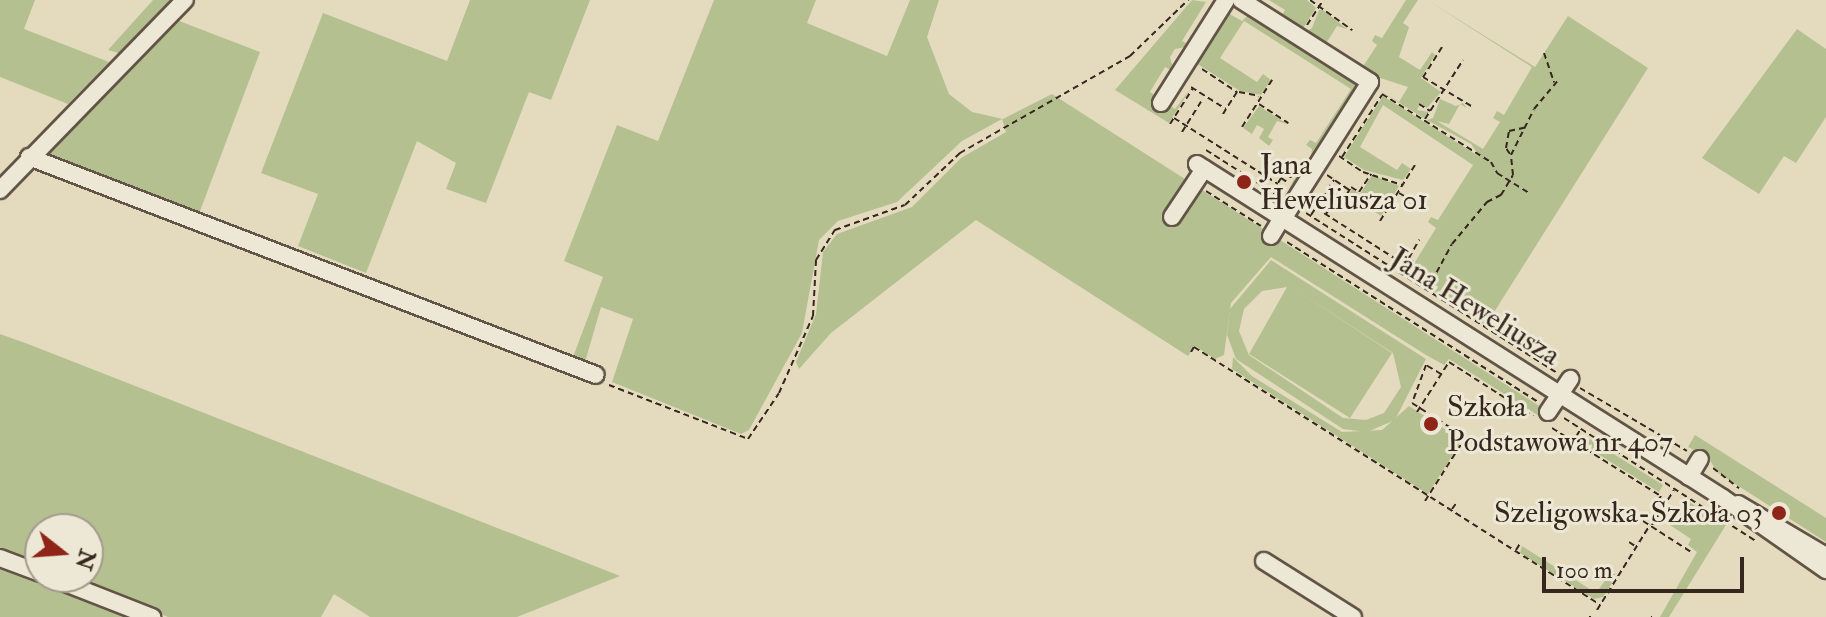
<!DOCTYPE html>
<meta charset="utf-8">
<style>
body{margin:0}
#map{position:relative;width:1826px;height:617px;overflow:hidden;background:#e4dbbf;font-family:"IM FELL Double Pica",serif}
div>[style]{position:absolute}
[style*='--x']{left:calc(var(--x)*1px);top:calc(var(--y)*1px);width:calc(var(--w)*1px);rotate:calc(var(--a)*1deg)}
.green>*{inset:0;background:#b5c091}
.path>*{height:2px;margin-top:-1px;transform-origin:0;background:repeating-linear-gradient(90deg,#36271e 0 6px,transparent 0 10px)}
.roads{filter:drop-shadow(2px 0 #625446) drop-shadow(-2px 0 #625446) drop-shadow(0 2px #625446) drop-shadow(0 -2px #625446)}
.minor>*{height:16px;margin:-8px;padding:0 8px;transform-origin:8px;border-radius:8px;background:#ede8d5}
.dots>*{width:22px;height:22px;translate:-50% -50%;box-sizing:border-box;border:4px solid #ede8d5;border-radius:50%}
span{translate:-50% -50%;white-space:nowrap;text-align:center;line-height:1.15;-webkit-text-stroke:6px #ede8d5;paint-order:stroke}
.poi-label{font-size:30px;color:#36271e}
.left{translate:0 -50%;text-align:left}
.right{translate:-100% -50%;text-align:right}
.street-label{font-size:30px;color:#36271e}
.north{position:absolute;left:24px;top:513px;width:80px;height:80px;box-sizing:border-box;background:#ede8d5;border:2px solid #a49b8c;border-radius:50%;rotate:107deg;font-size:22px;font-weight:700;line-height:32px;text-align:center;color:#36271e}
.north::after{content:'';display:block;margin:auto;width:28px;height:36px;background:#8f2418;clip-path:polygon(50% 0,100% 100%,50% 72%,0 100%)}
.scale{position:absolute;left:1542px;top:557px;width:202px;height:36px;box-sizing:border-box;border:4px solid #36271e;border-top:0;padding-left:10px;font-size:24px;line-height:28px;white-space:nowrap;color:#36271e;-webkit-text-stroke:6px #ede8d5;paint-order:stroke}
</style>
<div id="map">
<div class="green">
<div style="clip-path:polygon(0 0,35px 0,24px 29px,109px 62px,68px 104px,0 77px)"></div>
<div style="clip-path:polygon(153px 0,176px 0,122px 54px,108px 50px)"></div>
<div style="clip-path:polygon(470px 0,590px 0,551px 100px,529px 92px,486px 203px,446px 189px,456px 163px,417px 141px,366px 273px,298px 246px,318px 194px,261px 173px,323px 13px,447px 61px)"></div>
<div style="clip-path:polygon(714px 0,816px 0,807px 23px,887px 56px,910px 0,939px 0,927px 37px,949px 94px,972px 112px,1003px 119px,1052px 94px,1544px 409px,1539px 416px,1449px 359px,1444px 365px,1426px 355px,1271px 257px,1231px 303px,1224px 355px,1215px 359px,1195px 346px,1188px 356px,976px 220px,831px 333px,799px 369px,796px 362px,816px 314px,823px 252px,837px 234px,912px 207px,961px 158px,1006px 132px,1002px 119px,962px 141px,897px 202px,838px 221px,819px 240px,802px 333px,749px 430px,741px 434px,612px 382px,633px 319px,601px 307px,585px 362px,573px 357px,603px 277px,564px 261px,617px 125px,658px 141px)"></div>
<div style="clip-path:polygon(1192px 0,1206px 2px,1182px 41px,1191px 46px,1175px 49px,1170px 57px,1174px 72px,1165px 67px,1150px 92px,1175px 109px,1191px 88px,1169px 123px,1115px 90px)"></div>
<div style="clip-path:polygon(1269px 0,1307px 0,1316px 8px,1302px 30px,1280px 19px,1285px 10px)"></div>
<div style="clip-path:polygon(1406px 0,1418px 0,1403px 23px,1409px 27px,1399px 57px,1420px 70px,1432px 52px,1435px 55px,1421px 78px,1441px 92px,1427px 108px,1420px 104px,1417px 110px,1429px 112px,1424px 118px,1375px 88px,1399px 102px,1408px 87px,1371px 75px,1303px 34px,1312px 28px,1319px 10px,1323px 10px,1347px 29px,1337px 26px,1325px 45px,1362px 68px,1377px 45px,1372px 41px,1375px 35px,1382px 38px)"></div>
<div style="clip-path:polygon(1427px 0,1535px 67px,1568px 16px,1648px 68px,1486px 325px,1407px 275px,1436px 228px,1428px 222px,1431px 217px,1438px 220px,1473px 165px,1383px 105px,1360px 147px,1397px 170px,1402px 163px,1411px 169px,1403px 180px,1364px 170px,1344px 157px,1383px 96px,1480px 157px,1471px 144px,1427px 120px,1433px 118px,1440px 99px,1456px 106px,1463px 103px,1467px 108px,1460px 104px,1449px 124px,1437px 121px,1483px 149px,1500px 122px,1493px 118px,1497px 111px,1504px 115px,1532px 67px)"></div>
<div style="clip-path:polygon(1228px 13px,1242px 21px,1248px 15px,1358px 85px,1289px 201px,1285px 198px,1293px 181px,1311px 156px,1312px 149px,1306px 145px,1310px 140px,1316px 143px,1351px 89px,1244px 21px,1220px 58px,1257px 82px,1263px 74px,1271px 80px,1261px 95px,1240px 91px,1196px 63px)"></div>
<div style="clip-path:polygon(174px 19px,260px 52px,197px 219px,45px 157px,45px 147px)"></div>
<div style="clip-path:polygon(1797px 29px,1826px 49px,1826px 117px,1796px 163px,1784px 156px,1759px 194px,1702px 158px)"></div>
<div style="clip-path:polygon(1259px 106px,1287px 124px,1277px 121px,1268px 137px,1273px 140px,1269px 146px,1259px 138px,1264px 129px,1257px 125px,1252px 134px,1243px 128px)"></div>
<div style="clip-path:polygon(1372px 175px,1399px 186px,1381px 216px,1372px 210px,1377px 202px,1366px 195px,1362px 200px,1348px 195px,1352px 189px,1360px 194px)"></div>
<div style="clip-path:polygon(evenodd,1271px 260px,1426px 359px,1395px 420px,1367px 432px,1343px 429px,1236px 359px,1227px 335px,1230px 309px,1271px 260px,1287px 287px,1249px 354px,1350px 418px,1392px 353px,1296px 290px,1393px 353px,1401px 387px,1384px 413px,1366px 420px,1343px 418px,1249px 355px,1239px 331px,1244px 309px,1262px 291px,1287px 287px)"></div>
<div style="clip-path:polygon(0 334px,28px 344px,620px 576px,517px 617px,370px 617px,334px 594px,321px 617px,168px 617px,65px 577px,88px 577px,88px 529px,40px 529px,40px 567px,0 552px)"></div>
<div style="clip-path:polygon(1233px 357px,1252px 376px,1342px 432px,1382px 430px,1409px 406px,1462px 440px,1428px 494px,1232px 369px)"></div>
<div style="clip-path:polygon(1695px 435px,1826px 518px,1826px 542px,1718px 473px,1707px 456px,1688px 447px)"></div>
<div style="clip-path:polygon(1590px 439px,1663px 485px,1659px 492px,1585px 446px)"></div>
<div style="clip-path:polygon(1686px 500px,1726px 525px,1669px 617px,1660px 617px,1697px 552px,1688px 545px,1691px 539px,1670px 525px)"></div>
<div style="clip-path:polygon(1522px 546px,1596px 593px,1607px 578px,1612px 583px,1603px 597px,1594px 599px,1520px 553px)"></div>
<div style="clip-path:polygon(0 569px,126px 617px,0 617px)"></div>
</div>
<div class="path">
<div style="--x:1310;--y:0;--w:52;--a:35.5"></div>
<div style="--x:1307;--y:25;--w:30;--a:-57"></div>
<div style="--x:1442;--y:47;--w:36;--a:122"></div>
<div style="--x:1423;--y:77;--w:58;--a:31"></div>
<div style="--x:1544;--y:53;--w:31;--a:71"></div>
<div style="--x:1202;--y:69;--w:42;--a:33.3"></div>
<div style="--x:1237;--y:92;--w:20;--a:123"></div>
<div style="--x:1191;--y:87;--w:41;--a:32.2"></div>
<div style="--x:1226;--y:109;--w:6;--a:121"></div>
<div style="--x:1239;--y:92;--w:20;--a:11"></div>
<div style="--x:1382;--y:94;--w:128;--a:32"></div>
<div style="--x:1491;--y:162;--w:13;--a:61"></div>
<div style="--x:1497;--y:173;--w:38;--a:32"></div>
<div style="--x:1259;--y:104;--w:35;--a:33"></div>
<div style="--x:1419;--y:104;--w:13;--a:32"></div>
<div style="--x:1174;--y:118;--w:123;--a:32.4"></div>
<div style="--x:1425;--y:119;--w:70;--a:-57.2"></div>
<div style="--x:1170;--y:124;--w:43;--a:-57.4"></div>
<div style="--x:1242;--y:127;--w:56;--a:-57.4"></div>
<div style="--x:1182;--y:132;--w:36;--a:-58"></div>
<div style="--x:1206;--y:150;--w:88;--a:32.4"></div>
<div style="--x:1510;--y:154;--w:7;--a:-124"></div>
<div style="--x:1506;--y:148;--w:17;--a:-80"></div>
<div style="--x:1509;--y:131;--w:19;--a:-12"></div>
<div style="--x:1339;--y:156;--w:29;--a:34"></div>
<div style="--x:1363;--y:172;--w:41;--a:18.4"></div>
<div style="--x:1342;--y:157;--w:74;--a:-57.2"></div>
<div style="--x:1327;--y:175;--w:27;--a:34"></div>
<div style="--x:1290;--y:178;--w:17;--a:-57"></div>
<div style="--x:1206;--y:191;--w:65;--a:32.5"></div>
<div style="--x:1273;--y:191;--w:15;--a:-58"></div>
<div style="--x:1281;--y:178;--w:7;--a:34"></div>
<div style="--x:1399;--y:193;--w:16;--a:30"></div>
<div style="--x:1347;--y:194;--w:8;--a:-60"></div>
<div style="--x:1351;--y:187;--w:9;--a:32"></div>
<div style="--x:1359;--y:192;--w:22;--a:-56"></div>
<div style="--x:1316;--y:208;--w:98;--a:32.6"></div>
<div style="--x:1306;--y:213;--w:298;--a:32.5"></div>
<div style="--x:1326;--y:214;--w:22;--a:-56"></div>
<div style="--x:1338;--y:196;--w:11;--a:-146"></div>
<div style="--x:1311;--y:215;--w:42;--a:-56.7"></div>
<div style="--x:1380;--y:221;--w:66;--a:-58"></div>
<div style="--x:1287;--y:242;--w:298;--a:32.5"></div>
<div style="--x:1409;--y:258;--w:21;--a:-61"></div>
<div style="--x:1394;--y:268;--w:15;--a:-58"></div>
<div style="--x:1402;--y:255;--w:13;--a:29"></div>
<div style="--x:1413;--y:261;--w:17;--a:121"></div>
<div style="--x:1427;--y:290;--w:52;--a:-61.5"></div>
<div style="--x:1452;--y:244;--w:55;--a:-50.2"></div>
<div style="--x:1487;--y:202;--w:16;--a:-27"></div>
<div style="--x:1501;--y:195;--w:23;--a:-59"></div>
<div style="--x:1513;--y:175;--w:20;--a:-96"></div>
<div style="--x:1511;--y:155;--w:51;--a:-63.4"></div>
<div style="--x:1534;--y:109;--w:39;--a:-50"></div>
<div style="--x:1191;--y:352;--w:6;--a:-59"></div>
<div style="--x:1194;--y:347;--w:481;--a:32.4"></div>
<div style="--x:1441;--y:374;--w:17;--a:-149"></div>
<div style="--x:1426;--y:365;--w:40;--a:110.2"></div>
<div style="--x:1412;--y:403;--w:72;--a:32.6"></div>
<div style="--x:609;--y:385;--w:149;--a:21.2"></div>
<div style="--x:748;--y:439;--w:55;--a:-56"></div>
<div style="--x:779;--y:393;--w:84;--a:-66.2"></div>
<div style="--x:813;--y:316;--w:56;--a:-86.9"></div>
<div style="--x:816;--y:260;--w:36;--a:-58"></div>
<div style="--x:835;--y:230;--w:74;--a:-19.7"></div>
<div style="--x:905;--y:205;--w:76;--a:-43.4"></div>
<div style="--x:960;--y:153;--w:196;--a:-29.7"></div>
<div style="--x:1130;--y:56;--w:81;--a:-44"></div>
<div style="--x:1580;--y:388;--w:124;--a:30.5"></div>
<div style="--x:1417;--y:412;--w:59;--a:-57.4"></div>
<div style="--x:1449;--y:362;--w:100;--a:32.7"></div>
<div style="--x:1564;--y:418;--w:229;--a:32.7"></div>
<div style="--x:1552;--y:428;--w:128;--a:32"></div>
<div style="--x:1661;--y:496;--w:31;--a:123"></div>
<div style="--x:1571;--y:445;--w:17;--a:-59"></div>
<div style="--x:1713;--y:468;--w:33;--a:38"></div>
<div style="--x:1425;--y:501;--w:75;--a:-57.6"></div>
<div style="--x:1452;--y:509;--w:9;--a:-54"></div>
<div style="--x:1643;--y:521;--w:57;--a:32.9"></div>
<div style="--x:1652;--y:525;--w:41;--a:-57.8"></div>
<div style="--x:1629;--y:542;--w:7;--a:34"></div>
<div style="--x:1516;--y:550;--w:9;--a:-58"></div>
<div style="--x:1609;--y:572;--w:9;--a:36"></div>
<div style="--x:1597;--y:610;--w:100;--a:-58.1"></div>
<div style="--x:1589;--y:617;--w:2;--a:0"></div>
<div style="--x:1651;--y:617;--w:1;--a:0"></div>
</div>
<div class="roads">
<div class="minor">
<div style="--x:1241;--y:0;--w:153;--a:32.4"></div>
<div style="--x:1370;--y:82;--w:162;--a:122.4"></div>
<div style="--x:1161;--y:103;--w:122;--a:-57.7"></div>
<div style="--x:29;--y:157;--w:607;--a:21.03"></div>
<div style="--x:1197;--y:164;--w:623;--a:32.41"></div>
<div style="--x:1723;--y:498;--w:126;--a:35"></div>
<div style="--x:0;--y:190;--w:265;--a:-45.8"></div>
<div style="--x:1172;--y:217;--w:58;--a:-56.3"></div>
<div style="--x:1271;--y:236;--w:21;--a:-59"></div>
<div style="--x:1548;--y:412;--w:40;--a:-56"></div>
<div style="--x:1689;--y:477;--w:21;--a:-59"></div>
<div style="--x:1738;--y:504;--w:102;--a:30.6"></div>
<div style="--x:0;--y:558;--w:43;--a:20.6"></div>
<div style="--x:1264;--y:561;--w:105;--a:32.2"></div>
<div style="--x:50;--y:577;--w:110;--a:21.4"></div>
</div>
</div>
<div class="dots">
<div style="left:1244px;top:182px;background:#8f2418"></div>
<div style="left:1431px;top:424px;background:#8f2418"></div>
<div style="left:1779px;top:513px;background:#8f2418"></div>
</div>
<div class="poi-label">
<span class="left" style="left:1260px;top:182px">Jana<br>Heweliusza 01</span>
<span class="left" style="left:1447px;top:424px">Szkoła<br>Podstawowa nr 407</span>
<span class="right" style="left:1763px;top:513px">Szeligowska-Szkoła 03</span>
</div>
<div class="street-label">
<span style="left:1475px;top:307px;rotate:32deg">Jana Heweliusza</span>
</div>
<div class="north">N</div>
<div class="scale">100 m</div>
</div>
